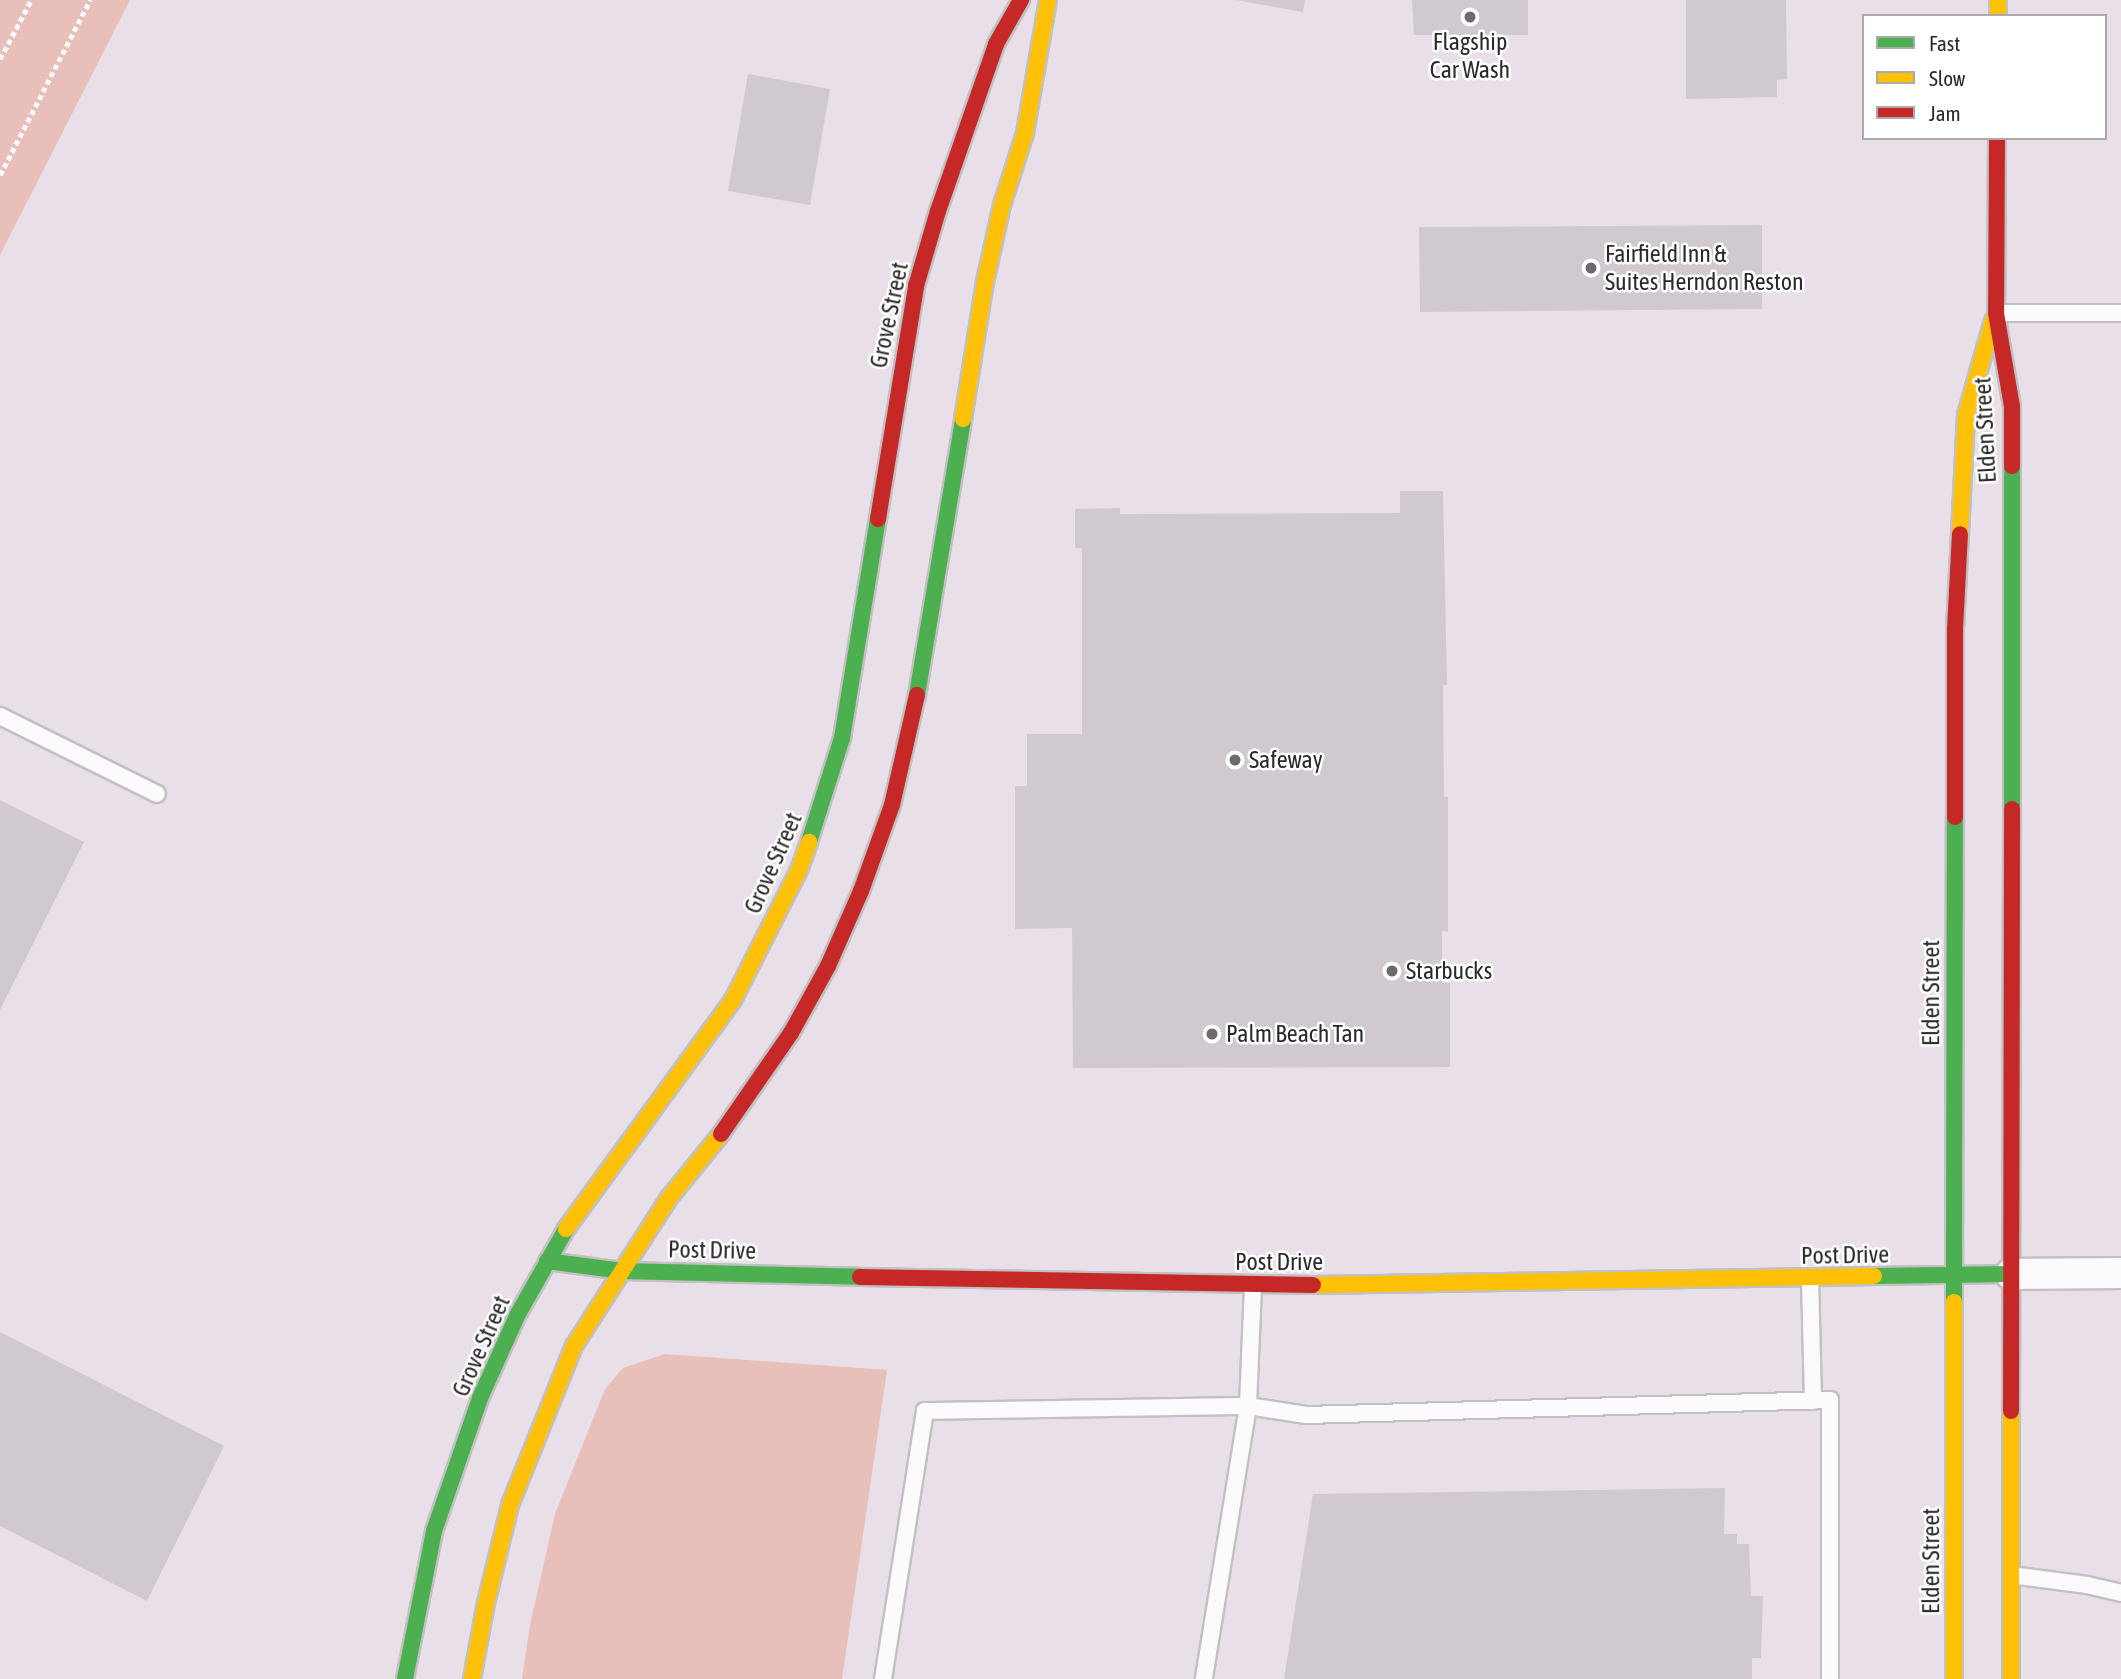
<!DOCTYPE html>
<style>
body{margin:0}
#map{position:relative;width:2121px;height:1679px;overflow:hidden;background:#e9dfe8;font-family:"Asap Condensed",sans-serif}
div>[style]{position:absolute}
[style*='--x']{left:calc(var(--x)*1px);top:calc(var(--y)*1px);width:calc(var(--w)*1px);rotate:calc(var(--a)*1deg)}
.green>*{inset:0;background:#e8bfb9}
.building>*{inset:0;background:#d1c9d0}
.path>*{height:4.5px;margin-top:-2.25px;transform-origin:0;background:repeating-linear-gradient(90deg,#fcfafc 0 5px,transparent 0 8.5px)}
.roads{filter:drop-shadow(2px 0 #c2c1c2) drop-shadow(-2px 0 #c2c1c2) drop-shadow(0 2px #c2c1c2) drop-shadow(0 -2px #c2c1c2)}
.lane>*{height:16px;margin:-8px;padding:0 8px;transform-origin:8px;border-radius:8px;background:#fcfafc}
.street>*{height:30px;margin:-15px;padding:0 15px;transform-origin:15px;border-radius:15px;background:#fcfafc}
.fast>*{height:16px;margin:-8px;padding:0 8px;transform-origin:8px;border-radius:8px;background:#4caf50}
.slow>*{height:16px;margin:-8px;padding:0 8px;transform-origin:8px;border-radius:8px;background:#ffc107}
.jam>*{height:16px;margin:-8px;padding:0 8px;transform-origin:8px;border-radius:8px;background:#c62828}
.dots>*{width:19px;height:19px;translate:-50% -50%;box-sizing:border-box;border:4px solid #fff;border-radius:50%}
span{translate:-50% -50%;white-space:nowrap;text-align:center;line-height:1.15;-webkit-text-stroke:5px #fff;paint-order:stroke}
.poi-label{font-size:24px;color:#2a2a2a}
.left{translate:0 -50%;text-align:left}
.street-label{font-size:24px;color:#2a2a2a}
.legend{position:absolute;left:1862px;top:14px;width:245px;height:126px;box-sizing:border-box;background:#fff;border:2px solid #aaa;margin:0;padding:9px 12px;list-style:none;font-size:21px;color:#2a2a2a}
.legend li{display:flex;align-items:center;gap:14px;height:35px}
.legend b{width:35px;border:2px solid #aaa}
</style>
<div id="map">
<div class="green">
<div style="clip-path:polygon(0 0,130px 0,0 255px)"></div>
<div style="clip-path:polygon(665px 1354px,887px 1370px,842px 1679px,522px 1679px,530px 1625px,555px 1514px,605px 1389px,623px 1368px)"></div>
</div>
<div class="building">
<div style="clip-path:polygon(1236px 0,1305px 0,1303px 12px)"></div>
<div style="clip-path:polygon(1412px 0,1528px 0,1528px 35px,1414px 35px)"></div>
<div style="clip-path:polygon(1686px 0,1786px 0,1787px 79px,1777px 80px,1777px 97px,1686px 99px)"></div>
<div style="clip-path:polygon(748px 74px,830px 89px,810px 205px,728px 191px)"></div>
<div style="clip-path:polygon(1762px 225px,1762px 309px,1420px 312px,1419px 227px)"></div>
<div style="clip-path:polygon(1400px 491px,1443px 491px,1447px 685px,1443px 685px,1444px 797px,1448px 797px,1448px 932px,1442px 931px,1442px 983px,1450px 983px,1450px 1067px,1073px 1068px,1072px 928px,1015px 929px,1015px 786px,1027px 786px,1027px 734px,1082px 734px,1082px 548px,1075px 548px,1075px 509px,1120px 508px,1120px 514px,1400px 513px)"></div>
<div style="clip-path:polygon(0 800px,84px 842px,0 1010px)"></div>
<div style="clip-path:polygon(0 1332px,224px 1446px,147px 1601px,0 1526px)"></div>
<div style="clip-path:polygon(1725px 1488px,1724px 1534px,1737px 1534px,1737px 1544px,1749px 1544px,1751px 1596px,1763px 1596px,1761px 1658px,1752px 1658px,1752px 1679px,1284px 1679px,1313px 1494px)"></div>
</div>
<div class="path">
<div style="--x:0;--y:59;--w:67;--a:-62.3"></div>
<div style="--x:0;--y:175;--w:197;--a:-62.8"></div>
</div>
<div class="roads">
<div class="lane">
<div style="--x:1996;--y:313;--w:125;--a:0"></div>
<div style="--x:0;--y:716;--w:175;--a:26.4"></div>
<div style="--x:1810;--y:1278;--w:123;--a:88.6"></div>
<div style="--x:1253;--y:1286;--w:120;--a:92.4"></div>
<div style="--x:1248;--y:1406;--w:59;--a:8.8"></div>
<div style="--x:1306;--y:1415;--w:524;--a:-1.64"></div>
<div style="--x:1830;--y:1400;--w:279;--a:90"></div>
<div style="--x:2011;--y:1575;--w:77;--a:7.5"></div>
<div style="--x:2087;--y:1585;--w:35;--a:13"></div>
<div style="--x:883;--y:1679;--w:271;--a:-81.1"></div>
<div style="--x:925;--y:1411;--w:323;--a:-0.9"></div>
<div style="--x:1248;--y:1406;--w:277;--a:99.2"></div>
</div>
<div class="street">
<div style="--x:2011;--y:1274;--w:110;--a:-0.5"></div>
</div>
<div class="fast">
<div style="--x:917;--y:695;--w:280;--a:-80.5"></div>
<div style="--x:2012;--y:809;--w:343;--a:-90"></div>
<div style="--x:809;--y:842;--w:109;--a:-72.4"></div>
<div style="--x:842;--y:738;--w:222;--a:-80.7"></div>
<div style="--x:547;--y:1261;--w:76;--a:7.6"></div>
<div style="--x:622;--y:1271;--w:238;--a:1.4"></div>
<div style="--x:1874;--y:1276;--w:137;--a:-0.8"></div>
<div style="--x:1954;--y:1302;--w:485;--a:-89.9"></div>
<div style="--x:405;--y:1679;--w:151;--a:-78.9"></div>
<div style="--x:434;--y:1531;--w:141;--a:-70.9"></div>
<div style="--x:480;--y:1398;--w:92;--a:-65.7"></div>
<div style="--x:518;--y:1314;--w:98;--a:-60.5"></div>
</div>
<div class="slow">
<div style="--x:1998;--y:0;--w:16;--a:90"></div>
<div style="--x:963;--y:419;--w:139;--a:-80.9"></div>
<div style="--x:985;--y:282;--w:79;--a:-77.6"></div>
<div style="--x:1002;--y:205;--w:76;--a:-72.3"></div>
<div style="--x:1025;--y:133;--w:135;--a:-80.2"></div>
<div style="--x:1960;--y:534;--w:119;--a:-87.1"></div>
<div style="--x:1966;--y:415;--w:98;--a:-74"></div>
<div style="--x:566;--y:1229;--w:283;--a:-53.9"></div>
<div style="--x:733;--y:1000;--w:146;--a:-63.1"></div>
<div style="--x:799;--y:870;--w:30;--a:-70"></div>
<div style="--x:1313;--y:1285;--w:561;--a:-0.92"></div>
<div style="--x:472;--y:1679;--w:77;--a:-79.6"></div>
<div style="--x:486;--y:1603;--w:101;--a:-76.2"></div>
<div style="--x:510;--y:1505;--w:171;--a:-68.1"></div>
<div style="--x:574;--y:1346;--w:176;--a:-57.3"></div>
<div style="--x:669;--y:1198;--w:82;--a:-50.9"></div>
<div style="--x:1954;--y:1679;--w:377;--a:-90"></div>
<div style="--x:2011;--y:1679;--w:268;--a:-90"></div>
</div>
<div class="jam">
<div style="--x:1997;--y:138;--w:175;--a:90.3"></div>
<div style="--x:1996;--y:313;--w:95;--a:80.3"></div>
<div style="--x:2012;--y:407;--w:59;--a:90"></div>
<div style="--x:878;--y:519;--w:236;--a:-80.7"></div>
<div style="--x:916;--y:286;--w:78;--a:-73.7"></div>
<div style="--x:938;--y:211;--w:177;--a:-70.8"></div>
<div style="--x:996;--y:44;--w:51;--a:-60.4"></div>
<div style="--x:1955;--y:817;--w:188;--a:-90"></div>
<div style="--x:1955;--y:629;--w:95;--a:-87"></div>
<div style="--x:721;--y:1134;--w:123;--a:-55.3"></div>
<div style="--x:791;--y:1033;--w:77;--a:-61.1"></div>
<div style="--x:828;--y:966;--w:82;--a:-66.3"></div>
<div style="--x:861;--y:891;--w:91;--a:-70.2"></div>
<div style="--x:892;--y:805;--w:113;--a:-77.2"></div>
<div style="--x:860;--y:1277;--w:453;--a:1"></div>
<div style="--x:2011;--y:1411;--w:602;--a:-89.9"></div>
</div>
</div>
<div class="dots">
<div style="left:1470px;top:17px;background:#6d696c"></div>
<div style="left:1591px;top:268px;background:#6d696c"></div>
<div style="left:1235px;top:760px;background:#6d696c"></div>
<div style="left:1392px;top:971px;background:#6d696c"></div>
<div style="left:1212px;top:1034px;background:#6d696c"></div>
</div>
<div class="poi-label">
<span style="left:1470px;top:56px">Flagship<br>Car Wash</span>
<span class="left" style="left:1605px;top:268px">Fairfield Inn &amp;<br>Suites Herndon Reston</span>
<span class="left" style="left:1249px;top:760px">Safeway</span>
<span class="left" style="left:1406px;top:971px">Starbucks</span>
<span class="left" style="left:1226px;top:1034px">Palm Beach Tan</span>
</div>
<div class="street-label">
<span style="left:889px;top:315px;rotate:-78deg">Grove Street</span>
<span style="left:1985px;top:430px;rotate:-93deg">Elden Street</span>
<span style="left:773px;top:863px;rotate:-66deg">Grove Street</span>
<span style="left:1931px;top:993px;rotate:-90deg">Elden Street</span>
<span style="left:712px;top:1250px;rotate:1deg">Post Drive</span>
<span style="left:1845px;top:1255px;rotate:-1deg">Post Drive</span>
<span style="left:1279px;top:1262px">Post Drive</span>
<span style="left:481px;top:1346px;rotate:-66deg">Grove Street</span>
<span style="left:1931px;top:1561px;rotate:-90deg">Elden Street</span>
</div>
<ul class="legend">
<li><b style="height:9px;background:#4caf50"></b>Fast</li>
<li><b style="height:9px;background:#ffc107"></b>Slow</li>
<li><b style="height:9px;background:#c62828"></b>Jam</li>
</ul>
</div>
